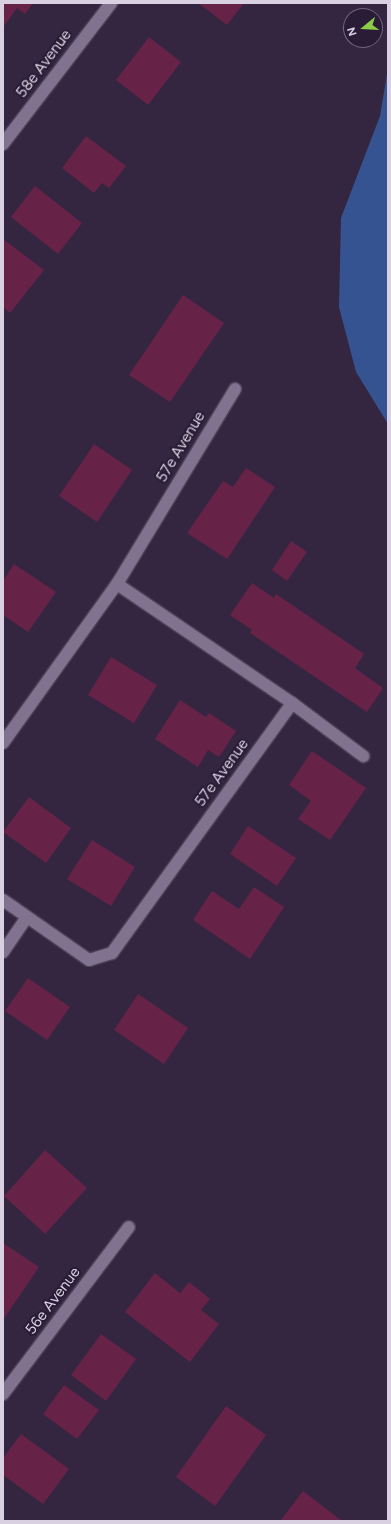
<!DOCTYPE html>
<style>
body{margin:0}
#map{position:relative;width:391px;height:1524px;overflow:hidden;background:#342640;font-family:Figtree,sans-serif}
div>[style]{position:absolute}
[style*='--x']{left:calc(var(--x)*1px);top:calc(var(--y)*1px);width:calc(var(--w)*1px);rotate:calc(var(--a)*1deg)}
.water>*{inset:0;background:#365391}
.building>*{inset:0;background:#672248}
.roads{filter:drop-shadow(1px 0 #4d4157) drop-shadow(-1px 0 #4d4157) drop-shadow(0 1px #4d4157) drop-shadow(0 -1px #4d4157)}
.minor>*{height:12px;margin:-6px;padding:0 6px;transform-origin:6px;border-radius:6px;background:#817290}
span{translate:-50% -50%;white-space:nowrap;text-align:center;line-height:1.15;-webkit-text-stroke:4px #2a1c36;paint-order:stroke}
.street-label{font-size:15px;color:#d9d1e2}
.frame{position:absolute;inset:0;border:4px solid #d9d1e2;pointer-events:none}
.north{position:absolute;left:343px;top:8px;width:40px;height:40px;box-sizing:border-box;background:#2a1c36;border:1px solid #70647b;border-radius:50%;rotate:252deg;font-size:11px;font-weight:700;line-height:16px;text-align:center;color:#d9d1e2}
.north::after{content:'';display:block;margin:auto;width:14px;height:18px;background:#8bce46;clip-path:polygon(50% 0,100% 100%,50% 72%,0 100%)}
</style>
<div id="map">
<div class="water">
<div style="clip-path:polygon(388px 68px,388px 424px,356px 372px,339px 307px,341px 218px,380px 116px)"></div>
</div>
<div class="building">
<div style="clip-path:polygon(3px 3px,33px 3px,25px 14px,17px 8px,4px 26px)"></div>
<div style="clip-path:polygon(198px 3px,244px 3px,227px 25px)"></div>
<div style="clip-path:polygon(149px 37px,181px 62px,148px 105px,116px 80px)"></div>
<div style="clip-path:polygon(86px 136px,126px 166px,109px 188px,102px 183px,94px 193px,62px 168px)"></div>
<div style="clip-path:polygon(35px 186px,82px 223px,58px 254px,11px 217px)"></div>
<div style="clip-path:polygon(3px 239px,44px 270px,10px 313px,3px 307px)"></div>
<div style="clip-path:polygon(183px 295px,224px 323px,170px 402px,129px 375px)"></div>
<div style="clip-path:polygon(94px 444px,132px 470px,97px 522px,59px 496px)"></div>
<div style="clip-path:polygon(246px 468px,275px 487px,227px 559px,187px 533px,223px 481px,233px 487px)"></div>
<div style="clip-path:polygon(291px 541px,307px 552px,287px 581px,272px 570px)"></div>
<div style="clip-path:polygon(14px 564px,56px 592px,28px 632px,3px 615px,3px 581px)"></div>
<div style="clip-path:polygon(252px 583px,274px 598px,276px 594px,364px 654px,355px 668px,383px 688px,367px 712px,250px 633px,252px 630px,230px 615px)"></div>
<div style="clip-path:polygon(111px 657px,157px 685px,134px 723px,88px 695px)"></div>
<div style="clip-path:polygon(180px 700px,206px 717px,209px 713px,236px 731px,219px 757px,208px 750px,198px 767px,155px 739px)"></div>
<div style="clip-path:polygon(312px 751px,366px 788px,330px 840px,298px 819px,311px 801px,289px 785px)"></div>
<div style="clip-path:polygon(29px 797px,71px 828px,46px 863px,3px 832px)"></div>
<div style="clip-path:polygon(248px 826px,296px 858px,277px 886px,230px 854px)"></div>
<div style="clip-path:polygon(92px 840px,135px 867px,111px 906px,67px 879px)"></div>
<div style="clip-path:polygon(254px 887px,284px 907px,250px 959px,193px 920px,212px 891px,239px 909px)"></div>
<div style="clip-path:polygon(28px 978px,70px 1007px,47px 1040px,5px 1011px)"></div>
<div style="clip-path:polygon(138px 994px,188px 1028px,164px 1064px,114px 1030px)"></div>
<div style="clip-path:polygon(45px 1150px,87px 1188px,45px 1234px,4px 1196px)"></div>
<div style="clip-path:polygon(3px 1243px,39px 1267px,3px 1320px)"></div>
<div style="clip-path:polygon(155px 1273px,180px 1293px,189px 1282px,210px 1299px,201px 1310px,219px 1324px,190px 1362px,125px 1312px)"></div>
<div style="clip-path:polygon(101px 1334px,136px 1359px,106px 1401px,71px 1375px)"></div>
<div style="clip-path:polygon(64px 1385px,99px 1410px,77px 1439px,43px 1414px)"></div>
<div style="clip-path:polygon(226px 1406px,266px 1435px,215px 1506px,176px 1477px)"></div>
<div style="clip-path:polygon(21px 1434px,69px 1469px,43px 1504px,3px 1475px,3px 1458px)"></div>
<div style="clip-path:polygon(303px 1491px,342px 1521px,280px 1521px)"></div>
</div>
<div class="roads">
<div class="minor">
<div style="--x:3;--y:144;--w:178;--a:-52.5"></div>
<div style="--x:117;--y:584;--w:212;--a:34.2"></div>
<div style="--x:292;--y:703;--w:89;--a:36.7"></div>
<div style="--x:3;--y:743;--w:196;--a:-54.4"></div>
<div style="--x:117;--y:584;--w:228;--a:-58.8"></div>
<div style="--x:3;--y:900;--w:105;--a:34.9"></div>
<div style="--x:89;--y:960;--w:24;--a:-17"></div>
<div style="--x:112;--y:953;--w:308;--a:-54.2"></div>
<div style="--x:3;--y:952;--w:42;--a:-55.6"></div>
<div style="--x:3;--y:1394;--w:209;--a:-53"></div>
</div>
</div>
<div class="street-label">
<span style="left:44px;top:64px;rotate:-53deg">58e Avenue</span>
<span style="left:181px;top:447px;rotate:-59deg">57e Avenue</span>
<span style="left:222px;top:773px;rotate:-54deg">57e Avenue</span>
<span style="left:53px;top:1301px;rotate:-53deg">56e Avenue</span>
</div>
<div class="frame"></div>
<div class="north">N</div>
</div>
